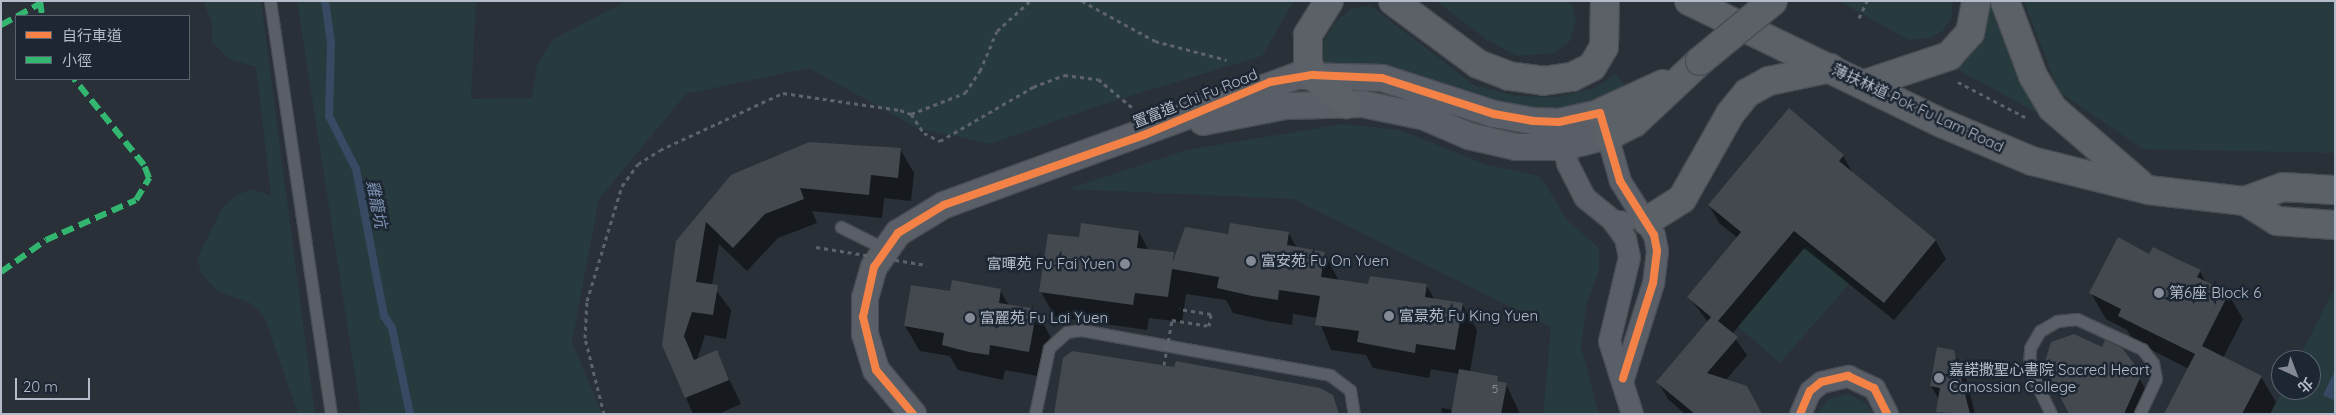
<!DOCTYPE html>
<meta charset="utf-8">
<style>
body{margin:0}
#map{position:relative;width:2336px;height:415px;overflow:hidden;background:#2a3038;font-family:Quicksand,"Noto Sans TC",sans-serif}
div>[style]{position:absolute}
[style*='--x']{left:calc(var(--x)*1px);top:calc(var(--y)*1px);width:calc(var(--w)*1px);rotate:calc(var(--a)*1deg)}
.green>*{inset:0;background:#273a3e}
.water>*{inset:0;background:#384963}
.shadow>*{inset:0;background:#0007}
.stream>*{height:8px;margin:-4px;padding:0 4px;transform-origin:4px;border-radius:4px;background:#384963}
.building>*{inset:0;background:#444950}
.path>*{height:3px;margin-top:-1.5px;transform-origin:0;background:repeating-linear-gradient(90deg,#5d636a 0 4px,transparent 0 8px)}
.roads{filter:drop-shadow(1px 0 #484c53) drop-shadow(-1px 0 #484c53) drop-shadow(0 1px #484c53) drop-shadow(0 -1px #484c53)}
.service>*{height:11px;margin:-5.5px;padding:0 5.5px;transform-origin:5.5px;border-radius:5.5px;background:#5a5e66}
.minor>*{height:21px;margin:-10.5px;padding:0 10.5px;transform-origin:10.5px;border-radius:10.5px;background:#5a5e66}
.tertiary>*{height:26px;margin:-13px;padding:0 13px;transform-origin:13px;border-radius:13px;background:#5a5e66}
.primary>*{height:28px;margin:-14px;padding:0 14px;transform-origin:14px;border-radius:14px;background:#5c6168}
.path-bridge>*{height:3px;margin-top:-1.5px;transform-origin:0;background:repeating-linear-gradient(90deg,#5d636a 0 4px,transparent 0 8px)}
.bridges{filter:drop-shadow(1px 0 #484c55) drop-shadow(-1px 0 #484c55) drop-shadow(0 1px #484c55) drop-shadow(0 -1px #484c55)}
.primary-bridge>*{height:28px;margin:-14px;padding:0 14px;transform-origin:14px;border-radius:14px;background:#5c6168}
.quiet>*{height:6px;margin-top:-3px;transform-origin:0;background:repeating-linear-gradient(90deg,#33b770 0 12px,transparent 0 18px)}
.cycleway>*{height:8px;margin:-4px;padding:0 4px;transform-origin:4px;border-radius:4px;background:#f48246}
.dots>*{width:14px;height:14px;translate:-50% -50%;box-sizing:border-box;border:2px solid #1d2633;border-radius:50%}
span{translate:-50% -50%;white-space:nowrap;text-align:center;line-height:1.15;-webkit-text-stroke:5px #1d2633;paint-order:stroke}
.number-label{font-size:12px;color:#989fab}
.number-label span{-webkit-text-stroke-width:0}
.street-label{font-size:15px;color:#b4bcc9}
.poi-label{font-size:15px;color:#b4bcc9}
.left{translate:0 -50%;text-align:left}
.right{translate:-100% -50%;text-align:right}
.water-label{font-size:16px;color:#7c92b1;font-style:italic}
.frame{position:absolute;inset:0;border:2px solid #b4bcc9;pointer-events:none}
.legend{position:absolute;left:15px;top:15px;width:175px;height:65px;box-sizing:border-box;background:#1d2633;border:1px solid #59626f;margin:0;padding:6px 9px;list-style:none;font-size:15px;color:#b4bcc9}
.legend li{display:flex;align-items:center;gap:10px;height:25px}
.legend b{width:25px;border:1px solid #59626f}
.north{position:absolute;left:2271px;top:350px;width:50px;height:50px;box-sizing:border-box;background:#1d2633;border:1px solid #59626f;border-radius:50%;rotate:137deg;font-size:14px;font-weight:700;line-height:20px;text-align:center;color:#b4bcc9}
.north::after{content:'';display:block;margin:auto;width:18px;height:22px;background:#848b96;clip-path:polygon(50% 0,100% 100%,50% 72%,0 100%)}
.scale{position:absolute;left:15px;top:378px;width:75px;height:22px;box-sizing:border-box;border:2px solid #b4bcc9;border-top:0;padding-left:6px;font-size:15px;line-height:18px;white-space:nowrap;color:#b4bcc9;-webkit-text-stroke:4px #1d2633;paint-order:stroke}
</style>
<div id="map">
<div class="green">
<div style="clip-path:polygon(203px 1px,261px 1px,315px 414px,298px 414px,264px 316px,252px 304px,216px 290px,201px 273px,197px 259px,222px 208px,236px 195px,253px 189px,271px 196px,256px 67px,229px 59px,212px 42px,212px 22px)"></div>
<div style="clip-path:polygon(297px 1px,476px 1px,471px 99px,532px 98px,537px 65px,553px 39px,627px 1px,1294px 1px,1262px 56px,1107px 103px,990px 144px,917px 128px,809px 68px,686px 94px,599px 199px,572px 342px,602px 414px,361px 414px)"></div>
<div style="clip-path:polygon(1436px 1px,1565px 1px,1572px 4px,1576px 21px,1570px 41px,1554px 53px,1517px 56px,1487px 40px)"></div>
<div style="clip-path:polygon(1839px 1px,1952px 1px,1952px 16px,1943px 31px,1930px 38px,1909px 40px)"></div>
<div style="clip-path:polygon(1986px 1px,1991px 1px,2045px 117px,1951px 66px,1979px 43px)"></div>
<div style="clip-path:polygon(2024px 1px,2335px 1px,2335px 153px,2143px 149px,2059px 92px)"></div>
<div style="clip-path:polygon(1371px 6px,1474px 85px,1517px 96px,1556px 97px,1594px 88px,1616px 74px,1628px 90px,1558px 112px,1510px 107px,1380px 64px,1320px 68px,1323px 42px,1334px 23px,1352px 8px)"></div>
<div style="clip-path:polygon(1343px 124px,1400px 130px,1485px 164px,1538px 176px,1546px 185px,1566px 219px,1599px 248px,1599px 270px,1586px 307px,1581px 347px,1599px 414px,1543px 414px,1551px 327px,1293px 199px,1067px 189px,1187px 150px)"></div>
<div style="clip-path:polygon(1807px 246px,1850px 283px,1780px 363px,1737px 326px)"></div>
<div style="clip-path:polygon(2335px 287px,2335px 414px,2270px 414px,2283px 390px,2311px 390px,2311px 360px,2298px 360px)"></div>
<div style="clip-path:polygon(1848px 394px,1866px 403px,1873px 414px,1816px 414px,1829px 399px)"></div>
</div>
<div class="water">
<div style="clip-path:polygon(2335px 371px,2335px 401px,2323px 395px)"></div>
</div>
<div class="shadow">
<div style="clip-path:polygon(900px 149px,914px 173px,911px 201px,884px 198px,882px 218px,812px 211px,817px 223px,778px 238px,747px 271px,719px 244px,712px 285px,731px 310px,726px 339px,705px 335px,697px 360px,716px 352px,741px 404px,718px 414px,693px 414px,663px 345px,677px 241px,732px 176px)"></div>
<div style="clip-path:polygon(1843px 155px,1853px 174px,1936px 241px,1946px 259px,1894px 320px,1804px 248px,1732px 334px,1747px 355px,1726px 380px,1746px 387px,1762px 414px,1685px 414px,1668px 399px,1658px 382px,1708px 322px,1689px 297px,1738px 238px,1719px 223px,1709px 205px)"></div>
<div style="clip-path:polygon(1139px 232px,1149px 251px,1176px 257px,1229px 236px,1289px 234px,1297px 248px,1324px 253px,1339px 281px,1369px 286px,1426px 285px,1435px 300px,1462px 304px,1477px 330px,1470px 372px,1506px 384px,1520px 414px,1441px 414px,1442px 408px,1453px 410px,1459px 374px,1431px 369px,1429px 378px,1373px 368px,1366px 355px,1331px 350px,1318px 318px,1293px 314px,1292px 325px,1268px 321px,1233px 313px,1226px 300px,1186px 294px,1182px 322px,1149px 318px,1147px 330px,1055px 317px,1041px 292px,1080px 239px)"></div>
<div style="clip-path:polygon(2150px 255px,2200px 271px,2206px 283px,2228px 294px,2243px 319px,2223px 358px,2261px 377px,2276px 402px,2270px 414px,2165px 414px,2189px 369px,2134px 341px,2127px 330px,2106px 319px,2091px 293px)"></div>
<div style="clip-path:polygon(1000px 290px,1009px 306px,1036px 310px,1050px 336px,1043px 377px,1005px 370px,1003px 380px,958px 370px,950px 356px,920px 351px,905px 326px,951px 293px)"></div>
<div style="clip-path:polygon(2074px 335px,2102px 349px,2139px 378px,2150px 396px,2142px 414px,2071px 414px,2052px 343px)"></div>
<div style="clip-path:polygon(1953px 352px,1964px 369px,1975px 414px,1938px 411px,1940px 401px,1931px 386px)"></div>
</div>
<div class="stream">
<div style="--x:325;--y:1;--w:41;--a:81.7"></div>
<div style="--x:331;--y:42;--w:74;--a:91.5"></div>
<div style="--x:329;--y:116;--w:59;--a:63"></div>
<div style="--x:356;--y:169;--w:150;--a:79.2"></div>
<div style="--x:384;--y:316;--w:14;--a:56"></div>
<div style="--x:392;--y:328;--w:88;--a:78.2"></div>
</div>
<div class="building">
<div style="clip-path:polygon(1789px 108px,1844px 155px,1839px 161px,1936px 240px,1884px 303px,1794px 231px,1718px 321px,1738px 337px,1707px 373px,1747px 386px,1762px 414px,1695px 414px,1656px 382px,1711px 317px,1687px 297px,1741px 232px,1708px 205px)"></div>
<div style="clip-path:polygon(809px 142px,901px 148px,898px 178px,871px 175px,869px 195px,800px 188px,804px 199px,765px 214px,733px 248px,706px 222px,696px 282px,718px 285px,713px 315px,692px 312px,684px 336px,694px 360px,717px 350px,729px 380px,685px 398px,662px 345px,676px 241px,731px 175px)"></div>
<div style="clip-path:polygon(1081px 223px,1139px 231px,1137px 248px,1174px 252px,1173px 261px,1185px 227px,1228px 234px,1230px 223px,1289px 232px,1287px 245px,1325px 252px,1321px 277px,1368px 284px,1370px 276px,1427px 284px,1425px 297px,1463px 303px,1455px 350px,1416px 344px,1415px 353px,1357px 342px,1359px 331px,1315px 325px,1320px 296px,1279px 290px,1278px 300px,1252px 296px,1217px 288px,1219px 277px,1172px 269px,1168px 297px,1135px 293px,1133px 305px,1039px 292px,1048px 234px,1079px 237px)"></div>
<div style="clip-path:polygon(2118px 237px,2149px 254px,2153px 247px,2179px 260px,2201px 270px,2197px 277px,2229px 293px,2202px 346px,2262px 376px,2242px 414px,2164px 414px,2195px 354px,2118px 316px,2121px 309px,2089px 293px)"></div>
<div style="clip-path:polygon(952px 280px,1001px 289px,999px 303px,1037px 309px,1029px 352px,990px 345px,989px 355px,969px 352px,942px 345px,944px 333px,904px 326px,911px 285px,950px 291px)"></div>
<div style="clip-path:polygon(2074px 334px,2102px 347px,2105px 340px,2122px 348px,2138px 369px,2140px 378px,2124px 414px,2069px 414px,2044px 365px,2051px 342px)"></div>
<div style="clip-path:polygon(1937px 347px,1954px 350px,1970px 414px,1936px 412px,1940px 388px,1930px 386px)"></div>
<div style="clip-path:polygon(1072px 351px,1174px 367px,1176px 361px,1320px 388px,1333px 395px,1339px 414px,1054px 414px,1063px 358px)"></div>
<div style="clip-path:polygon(1459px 369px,1498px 376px,1497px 381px,1507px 383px,1501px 414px,1451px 414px)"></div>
</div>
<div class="path">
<div style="--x:1082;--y:1;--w:83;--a:28.7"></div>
<div style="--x:1155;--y:41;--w:74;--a:14.8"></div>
<div style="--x:1859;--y:18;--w:19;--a:-65"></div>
<div style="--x:1958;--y:82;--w:76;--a:27.6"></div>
<div style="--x:911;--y:114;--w:58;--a:-21.3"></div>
<div style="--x:965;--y:93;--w:27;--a:-56"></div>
<div style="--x:980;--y:71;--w:43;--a:-67"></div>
<div style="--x:997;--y:31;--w:45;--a:-42.3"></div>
<div style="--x:1172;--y:320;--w:37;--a:9"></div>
<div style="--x:1209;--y:326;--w:12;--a:-81"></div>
<div style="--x:1211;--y:314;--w:32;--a:-171"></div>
<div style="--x:604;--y:414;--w:78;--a:-104"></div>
<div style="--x:585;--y:338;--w:37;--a:-87"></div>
<div style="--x:587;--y:301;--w:120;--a:-73.1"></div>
<div style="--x:622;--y:186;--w:27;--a:-54"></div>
<div style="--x:638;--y:164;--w:26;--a:-32"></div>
<div style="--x:660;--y:150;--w:136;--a:-24.9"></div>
<div style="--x:783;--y:93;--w:118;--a:8.3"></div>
<div style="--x:900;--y:110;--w:12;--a:20"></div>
<div style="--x:911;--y:114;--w:23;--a:56"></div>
<div style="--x:924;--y:133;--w:18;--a:27"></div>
<div style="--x:940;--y:141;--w:108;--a:-30.1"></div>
<div style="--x:1033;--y:87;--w:33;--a:-21"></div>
<div style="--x:1064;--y:75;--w:34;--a:7"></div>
<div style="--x:1098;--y:79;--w:47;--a:39.8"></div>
</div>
<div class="roads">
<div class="service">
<div style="--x:270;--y:1;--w:417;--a:81.6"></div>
<div style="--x:841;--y:227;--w:49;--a:26.6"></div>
<div style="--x:1035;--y:414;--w:67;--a:-78"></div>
<div style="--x:1049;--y:348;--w:24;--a:-42"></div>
<div style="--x:1067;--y:332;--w:14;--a:-8"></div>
<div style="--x:1081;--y:330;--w:253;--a:10.2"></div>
<div style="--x:1330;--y:375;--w:25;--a:37"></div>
<div style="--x:1350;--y:390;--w:24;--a:81"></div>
<div style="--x:2051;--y:414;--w:51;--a:-115.6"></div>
<div style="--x:2029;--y:368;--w:20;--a:-87"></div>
<div style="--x:2030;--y:348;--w:20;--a:-60"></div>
<div style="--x:2040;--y:331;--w:20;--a:-30"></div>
<div style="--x:2057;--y:321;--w:20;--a:-6"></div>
<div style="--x:2077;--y:319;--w:72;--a:24.8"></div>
<div style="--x:2142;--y:349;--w:18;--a:52"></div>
<div style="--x:2153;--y:363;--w:16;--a:79"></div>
<div style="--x:2156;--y:379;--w:38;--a:115"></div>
</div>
<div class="minor">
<div style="--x:1603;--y:121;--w:62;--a:74.2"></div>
<div style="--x:1620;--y:181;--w:64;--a:57.8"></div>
<div style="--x:1654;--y:235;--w:16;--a:79"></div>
<div style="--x:1657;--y:251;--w:32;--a:97"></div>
<div style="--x:1653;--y:283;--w:100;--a:107.5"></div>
<div style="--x:1561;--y:132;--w:32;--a:79"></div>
<div style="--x:1567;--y:163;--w:38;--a:63"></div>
<div style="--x:1584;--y:197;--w:36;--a:39"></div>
<div style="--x:1612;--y:220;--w:13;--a:9"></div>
<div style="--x:1612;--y:220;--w:22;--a:54"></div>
<div style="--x:1625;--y:238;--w:19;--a:78"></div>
<div style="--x:1629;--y:257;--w:86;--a:103.4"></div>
<div style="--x:1609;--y:341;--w:77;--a:72.5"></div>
<div style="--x:1800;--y:414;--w:25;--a:-67"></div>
<div style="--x:1810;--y:391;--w:14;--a:-39"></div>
<div style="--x:1821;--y:382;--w:28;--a:-13"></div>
<div style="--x:1848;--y:376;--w:29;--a:25"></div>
<div style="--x:1874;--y:388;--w:29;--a:63"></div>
</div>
<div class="tertiary">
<div style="--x:1203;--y:122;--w:84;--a:-11"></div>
<div style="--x:1285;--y:106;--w:78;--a:-1.5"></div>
<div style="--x:1363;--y:104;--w:63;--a:11.8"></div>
<div style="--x:1425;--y:117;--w:48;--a:23.4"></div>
<div style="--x:1469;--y:136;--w:48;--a:13.2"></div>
<div style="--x:1516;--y:147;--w:47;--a:0"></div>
<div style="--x:1563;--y:147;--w:46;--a:-13.7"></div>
<div style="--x:913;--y:414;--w:57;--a:-130.1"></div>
<div style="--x:876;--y:370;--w:38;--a:-107"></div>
<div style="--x:865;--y:334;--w:36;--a:-90"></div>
<div style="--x:865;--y:298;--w:32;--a:-74"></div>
<div style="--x:874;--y:267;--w:42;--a:-54.8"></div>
<div style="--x:898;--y:233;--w:54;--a:-31.3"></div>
<div style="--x:944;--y:205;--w:375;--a:-20.1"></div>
<div style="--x:1296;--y:76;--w:86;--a:1.3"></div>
<div style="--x:1382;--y:78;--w:118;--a:17.8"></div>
<div style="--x:1494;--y:114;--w:40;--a:10"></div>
<div style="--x:1533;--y:121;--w:26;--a:2"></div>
<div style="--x:1559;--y:122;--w:42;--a:-12.4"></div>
</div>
<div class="primary">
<div style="--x:1329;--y:1;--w:40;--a:122"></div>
<div style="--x:1308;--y:35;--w:27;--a:90"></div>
<div style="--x:1308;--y:62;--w:14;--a:73"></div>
<div style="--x:1312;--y:75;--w:45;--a:40.5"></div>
<div style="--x:1393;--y:1;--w:106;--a:36.5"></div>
<div style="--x:1478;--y:64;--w:33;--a:21"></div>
<div style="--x:1509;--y:76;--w:34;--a:8"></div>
<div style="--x:1543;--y:81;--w:29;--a:-8"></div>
<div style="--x:1572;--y:77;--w:22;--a:-27"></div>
<div style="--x:1592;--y:67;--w:23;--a:-59"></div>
<div style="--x:1604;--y:47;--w:46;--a:-88.8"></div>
<div style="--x:1689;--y:1;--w:283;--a:25.8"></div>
<div style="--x:1944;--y:124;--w:95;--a:22.8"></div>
<div style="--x:2032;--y:161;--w:120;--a:14"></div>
<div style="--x:2148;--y:190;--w:98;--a:6.5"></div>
<div style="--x:2245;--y:201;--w:40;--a:-20.2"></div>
<div style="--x:2283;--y:187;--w:52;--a:3.3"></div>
<div style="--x:2005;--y:1;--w:80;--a:69.5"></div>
<div style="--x:2033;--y:76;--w:37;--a:59"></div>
<div style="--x:2052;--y:108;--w:116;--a:40.8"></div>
<div style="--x:1865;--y:84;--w:89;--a:-18.4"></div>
<div style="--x:1949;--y:56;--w:31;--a:-48"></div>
<div style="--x:1970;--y:33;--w:33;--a:-79"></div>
<div style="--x:1600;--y:113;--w:69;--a:-24.7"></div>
<div style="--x:1608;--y:136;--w:29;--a:-27"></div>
<div style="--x:1634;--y:123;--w:91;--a:-43.2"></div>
<div style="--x:2245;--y:201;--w:38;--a:32"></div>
<div style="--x:2277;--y:221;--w:58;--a:3.9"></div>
<div style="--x:1647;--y:221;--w:41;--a:-32.2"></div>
<div style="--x:1682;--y:199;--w:98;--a:-60.5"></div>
<div style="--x:1730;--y:114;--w:27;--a:-51"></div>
<div style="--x:1747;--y:93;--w:25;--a:-29"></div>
<div style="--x:1769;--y:81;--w:63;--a:-11.8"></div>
</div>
</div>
<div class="path-bridge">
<div style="--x:816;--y:247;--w:112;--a:9.2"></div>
<div style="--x:1164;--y:365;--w:46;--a:-79.9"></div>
</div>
<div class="bridges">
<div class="primary-bridge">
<div style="--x:1700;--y:61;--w:94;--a:-39.4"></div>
</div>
</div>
<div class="quiet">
<div style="--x:40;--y:1;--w:15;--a:82"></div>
<div style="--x:1;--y:25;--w:46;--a:-28.8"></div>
<div style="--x:1;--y:272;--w:55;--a:-35.4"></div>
<div style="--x:46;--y:240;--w:98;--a:-24"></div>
<div style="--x:136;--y:200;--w:26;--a:-59"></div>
<div style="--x:149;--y:178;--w:14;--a:-111"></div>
<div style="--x:144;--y:165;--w:111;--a:-129.1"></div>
</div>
<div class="cycleway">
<div style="--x:913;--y:414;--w:57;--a:-130.1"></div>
<div style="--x:876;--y:370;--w:55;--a:-103.8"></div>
<div style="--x:863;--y:317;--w:51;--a:-77.6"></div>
<div style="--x:874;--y:267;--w:42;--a:-54.8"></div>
<div style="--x:898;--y:233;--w:54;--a:-31.3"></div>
<div style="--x:944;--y:205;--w:212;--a:-19.3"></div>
<div style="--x:1144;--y:135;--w:137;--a:-22.8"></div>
<div style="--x:1270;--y:82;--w:43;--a:-9.5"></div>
<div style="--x:1312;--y:75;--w:70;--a:2.5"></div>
<div style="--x:1382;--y:78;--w:118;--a:17.8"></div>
<div style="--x:1494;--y:114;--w:40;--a:10"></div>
<div style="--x:1533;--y:121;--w:26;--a:2"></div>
<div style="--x:1559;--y:122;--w:42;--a:-12.4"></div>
<div style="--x:1600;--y:113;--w:71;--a:73.6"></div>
<div style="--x:1620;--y:181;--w:64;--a:57.8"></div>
<div style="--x:1654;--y:235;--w:16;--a:79"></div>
<div style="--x:1657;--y:251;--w:32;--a:97"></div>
<div style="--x:1653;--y:283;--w:100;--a:107.5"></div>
<div style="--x:1800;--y:414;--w:25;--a:-67"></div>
<div style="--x:1810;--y:391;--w:14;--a:-39"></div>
<div style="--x:1821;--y:382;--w:28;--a:-13"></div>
<div style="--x:1848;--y:376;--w:29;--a:25"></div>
<div style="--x:1874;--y:388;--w:29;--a:63"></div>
</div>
<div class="dots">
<div style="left:1251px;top:261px;background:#848b96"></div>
<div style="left:1125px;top:264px;background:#848b96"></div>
<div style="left:2159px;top:293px;background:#848b96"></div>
<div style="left:1389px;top:316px;background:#848b96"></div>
<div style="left:970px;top:318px;background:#848b96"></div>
<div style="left:1939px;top:378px;background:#848b96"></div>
</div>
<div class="number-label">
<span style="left:1495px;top:389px">5</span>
</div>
<div class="street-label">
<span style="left:1195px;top:98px;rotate:-22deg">置富道 Chi Fu Road</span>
<span style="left:1918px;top:108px;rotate:25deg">薄扶林道 Pok Fu Lam Road</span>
</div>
<div class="poi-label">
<span class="left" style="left:1261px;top:261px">富安苑 Fu On Yuen</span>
<span class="right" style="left:1115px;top:264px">富暉苑 Fu Fai Yuen</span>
<span class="left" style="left:2169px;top:293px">第6座 Block 6</span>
<span class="left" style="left:1399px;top:316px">富景苑 Fu King Yuen</span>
<span class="left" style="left:980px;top:318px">富麗苑 Fu Lai Yuen</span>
<span class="left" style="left:1949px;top:378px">嘉諾撒聖心書院 Sacred Heart<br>Canossian College</span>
</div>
<div class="water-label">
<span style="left:377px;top:204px;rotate:79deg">雞籠坑</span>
</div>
<div class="frame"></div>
<ul class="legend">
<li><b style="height:6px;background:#f48246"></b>自行車道</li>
<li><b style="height:6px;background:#33b770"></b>小徑</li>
</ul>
<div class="north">北</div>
<div class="scale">20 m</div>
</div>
